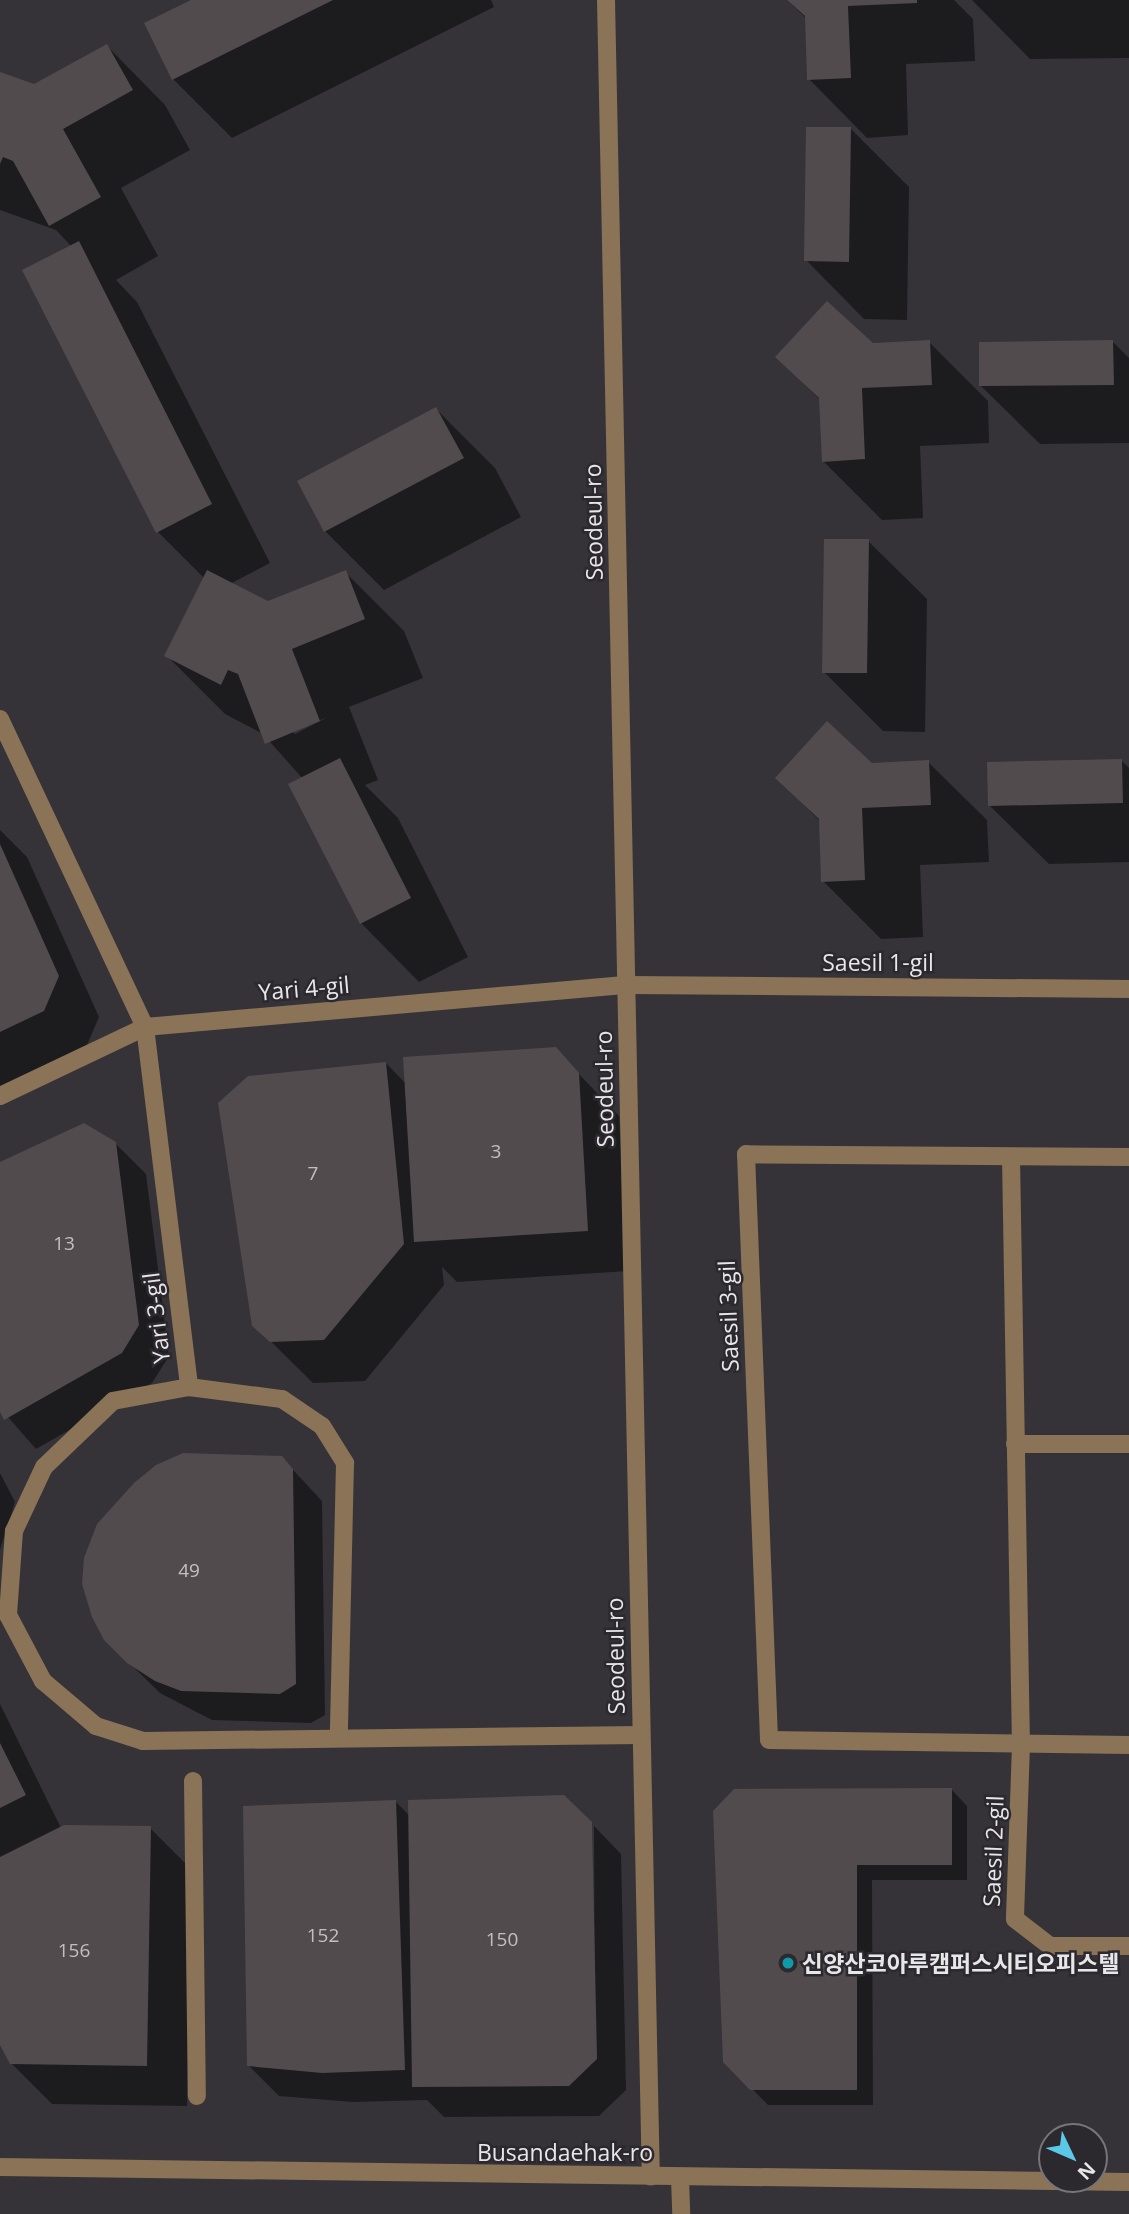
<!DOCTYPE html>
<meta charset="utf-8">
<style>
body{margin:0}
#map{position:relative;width:1129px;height:2214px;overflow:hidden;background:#353338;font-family:"Open Sans","Noto Sans KR",sans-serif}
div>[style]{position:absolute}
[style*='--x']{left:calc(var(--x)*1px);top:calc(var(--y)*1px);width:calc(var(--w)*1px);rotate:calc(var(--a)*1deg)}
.shadow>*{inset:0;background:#0007}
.building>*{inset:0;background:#514b4e}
.minor>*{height:18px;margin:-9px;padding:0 9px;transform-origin:9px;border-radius:9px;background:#8a7357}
.dots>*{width:19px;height:19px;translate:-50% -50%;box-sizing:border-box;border:4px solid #2b292e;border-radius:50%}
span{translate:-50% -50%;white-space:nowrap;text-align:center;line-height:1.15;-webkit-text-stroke:5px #2b292e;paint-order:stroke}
.number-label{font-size:19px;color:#c2bfc2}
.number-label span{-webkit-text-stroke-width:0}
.street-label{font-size:23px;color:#e7e6e9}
.poi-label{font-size:23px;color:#e7e6e9;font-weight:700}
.left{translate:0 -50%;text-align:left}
.north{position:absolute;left:1038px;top:2123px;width:70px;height:70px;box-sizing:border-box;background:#2b292e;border:2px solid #767579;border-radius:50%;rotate:134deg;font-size:19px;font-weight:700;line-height:28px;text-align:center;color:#e7e6e9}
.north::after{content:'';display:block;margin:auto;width:24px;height:32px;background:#5ac8e6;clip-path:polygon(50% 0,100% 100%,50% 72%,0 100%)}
</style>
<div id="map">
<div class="shadow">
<div style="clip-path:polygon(195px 0,491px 0,494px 7px,232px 138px,173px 79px)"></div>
<div style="clip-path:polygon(787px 0,954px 0,973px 19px,975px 61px,906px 64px,908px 135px,867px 138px,809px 79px,807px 19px)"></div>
<div style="clip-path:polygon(972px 0,1129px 0,1129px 58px,1030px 59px)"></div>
<div style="clip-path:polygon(evenodd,107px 46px,165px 105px,190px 150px,121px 188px,158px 256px,116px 280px,137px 302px,270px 563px,230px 584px,268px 603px,345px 572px,404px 631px,423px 678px,349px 707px,378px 780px,365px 785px,398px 818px,468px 957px,419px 982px,361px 923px,290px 785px,303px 779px,263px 734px,225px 714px,166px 655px,205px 579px,158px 532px,72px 247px,56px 230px,0 210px,0 74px,34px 86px,107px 46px,328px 717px,295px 734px,292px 731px,328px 717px)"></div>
<div style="clip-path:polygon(850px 128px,909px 187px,907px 320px,864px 319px,806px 260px)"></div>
<div style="clip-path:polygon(929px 342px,988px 401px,989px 443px,920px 446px,923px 518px,882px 520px,823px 461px,821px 401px,778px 357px)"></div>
<div style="clip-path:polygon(1113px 342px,1129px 358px,1129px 443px,1040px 444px,981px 386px)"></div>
<div style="clip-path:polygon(436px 409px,495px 468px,521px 517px,384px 590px,325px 531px)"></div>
<div style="clip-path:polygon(868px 541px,927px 599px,925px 732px,883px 731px,824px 672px)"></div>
<div style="clip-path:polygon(1121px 760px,1129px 768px,1129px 862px,1049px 864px,990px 806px)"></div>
<div style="clip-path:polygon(928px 762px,987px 820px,989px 862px,920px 865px,923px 937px,881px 939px,823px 881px,820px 821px,777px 778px)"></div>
<div style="clip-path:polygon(0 830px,27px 857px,99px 1017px,84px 1052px,0 1093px)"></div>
<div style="clip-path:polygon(555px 1049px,619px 1116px,628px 1271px,457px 1282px,442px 1267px,444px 1285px,365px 1381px,313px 1383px,254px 1325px,386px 1063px,407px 1085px)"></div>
<div style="clip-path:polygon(115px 1143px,146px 1174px,169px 1356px,152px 1383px,36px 1449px,0 1408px,0 1164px)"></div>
<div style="clip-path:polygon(281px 1457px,322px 1501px,325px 1715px,311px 1723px,212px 1720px,160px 1693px,105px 1639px)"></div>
<div style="clip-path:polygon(0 1473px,15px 1502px,0 1550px)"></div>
<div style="clip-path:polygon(0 1704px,61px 1828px,150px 1828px,191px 1869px,187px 2106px,52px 2104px,11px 2063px,0 2041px)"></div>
<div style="clip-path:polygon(952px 1790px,967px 1806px,967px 1880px,872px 1880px,873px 2105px,768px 2105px,725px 2061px,735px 1791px)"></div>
<div style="clip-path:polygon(564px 1797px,592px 1824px,595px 2068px,594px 1826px,621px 1854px,626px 2090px,599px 2116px,444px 2117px,427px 2100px,353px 2102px,279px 2096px,248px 2065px,395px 1801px,410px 1816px)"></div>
</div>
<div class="building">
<div style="clip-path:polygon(191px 0,333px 0,172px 80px,144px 23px)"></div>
<div style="clip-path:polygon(787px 0,917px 0,917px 3px,848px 6px,851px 78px,807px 80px,805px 16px)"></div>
<div style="clip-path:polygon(107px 44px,133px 90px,63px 129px,101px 197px,49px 226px,13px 161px,3px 157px,0 164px,0 72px,34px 84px)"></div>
<div style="clip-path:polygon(806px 127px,851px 127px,849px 262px,804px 261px)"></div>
<div style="clip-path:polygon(79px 241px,212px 504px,156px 533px,22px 270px)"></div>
<div style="clip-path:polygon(827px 301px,873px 343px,930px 340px,932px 385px,862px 388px,865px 459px,822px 462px,819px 398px,775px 357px)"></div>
<div style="clip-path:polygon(1113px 340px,1114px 385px,979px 386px,979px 342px)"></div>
<div style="clip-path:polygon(436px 407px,464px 458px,324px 532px,297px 481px)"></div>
<div style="clip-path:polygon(824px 539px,869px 539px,867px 673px,822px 673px)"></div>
<div style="clip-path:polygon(207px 570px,268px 601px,346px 570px,365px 619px,292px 649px,320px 721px,265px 744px,238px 674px,228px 670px,221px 685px,164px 656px)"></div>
<div style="clip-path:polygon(827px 721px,872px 763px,929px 760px,931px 805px,862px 808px,865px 880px,821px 882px,819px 819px,775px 778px)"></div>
<div style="clip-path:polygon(340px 758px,411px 898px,360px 924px,288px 784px)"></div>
<div style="clip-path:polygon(1122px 759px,1123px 803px,988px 806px,987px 762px)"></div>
<div style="clip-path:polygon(0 844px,59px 976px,44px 1011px,0 1032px)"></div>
<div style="clip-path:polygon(556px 1047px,579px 1073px,588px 1231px,414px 1242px,403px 1057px)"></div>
<div style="clip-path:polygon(386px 1062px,404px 1244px,324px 1340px,270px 1342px,252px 1326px,218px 1103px,248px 1076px)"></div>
<div style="clip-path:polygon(84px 1123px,116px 1142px,139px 1325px,122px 1353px,4px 1420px,0 1412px,0 1162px)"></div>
<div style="clip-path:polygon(183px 1453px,282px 1456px,293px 1469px,296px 1684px,280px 1694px,181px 1691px,155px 1681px,127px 1663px,104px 1640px,92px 1617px,82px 1584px,84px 1558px,97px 1524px,134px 1483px,156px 1465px)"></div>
<div style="clip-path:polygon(0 1743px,26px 1795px,0 1808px)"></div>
<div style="clip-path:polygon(952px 1788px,952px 1865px,857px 1865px,857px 2090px,750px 2090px,723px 2062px,713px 1811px,734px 1789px)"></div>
<div style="clip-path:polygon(564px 1795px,592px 1822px,597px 2059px,569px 2086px,412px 2087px,408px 1800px)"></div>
<div style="clip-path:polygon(396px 1800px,405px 2070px,322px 2073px,247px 2066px,243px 1806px)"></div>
<div style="clip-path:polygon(64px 1825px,151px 1826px,147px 2066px,10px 2064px,0 2045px,0 1857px)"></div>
</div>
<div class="minor">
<div style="--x:606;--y:0;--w:2177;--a:88.82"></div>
<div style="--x:0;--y:719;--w:340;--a:64.8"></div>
<div style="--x:145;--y:1027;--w:363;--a:83"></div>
<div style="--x:189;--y:1387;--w:77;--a:169.6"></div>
<div style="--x:113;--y:1401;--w:95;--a:136.3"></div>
<div style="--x:44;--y:1467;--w:71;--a:115.1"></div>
<div style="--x:14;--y:1531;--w:84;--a:94.1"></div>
<div style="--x:8;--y:1615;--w:75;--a:62.1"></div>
<div style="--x:43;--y:1681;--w:70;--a:40.3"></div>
<div style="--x:96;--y:1726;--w:49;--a:17.7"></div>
<div style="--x:143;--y:1741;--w:498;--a:-0.7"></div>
<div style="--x:0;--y:1096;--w:161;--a:-25.4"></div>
<div style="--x:145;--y:1027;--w:484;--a:-5"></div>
<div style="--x:627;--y:985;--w:502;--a:0.46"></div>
<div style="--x:1011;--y:1157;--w:588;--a:89.03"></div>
<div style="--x:1021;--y:1745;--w:174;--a:92"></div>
<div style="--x:1015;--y:1919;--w:44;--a:37.6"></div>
<div style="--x:1050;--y:1946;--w:79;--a:0"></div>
<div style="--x:1129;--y:1157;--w:383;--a:-179.6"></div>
<div style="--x:746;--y:1154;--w:586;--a:87.75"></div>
<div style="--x:769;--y:1740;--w:360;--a:0.8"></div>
<div style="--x:189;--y:1387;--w:94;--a:7.4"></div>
<div style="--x:282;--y:1399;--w:48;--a:34"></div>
<div style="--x:322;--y:1426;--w:44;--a:58.1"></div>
<div style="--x:345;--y:1463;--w:272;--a:91.3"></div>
<div style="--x:1015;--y:1444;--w:114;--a:0"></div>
<div style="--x:193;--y:1781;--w:315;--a:89.3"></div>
<div style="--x:0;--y:2167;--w:1129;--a:0.76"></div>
<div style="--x:680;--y:2178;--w:36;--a:88"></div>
</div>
<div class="dots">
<div style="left:788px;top:1963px;background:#0f9aa8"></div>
</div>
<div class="number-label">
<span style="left:496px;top:1152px">3</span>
<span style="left:313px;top:1174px">7</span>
<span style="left:64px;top:1244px">13</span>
<span style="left:189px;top:1571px">49</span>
<span style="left:323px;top:1936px">152</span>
<span style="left:502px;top:1940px">150</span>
<span style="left:74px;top:1951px">156</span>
</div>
<div class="street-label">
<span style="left:593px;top:522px;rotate:-91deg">Seodeul-ro</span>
<span style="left:878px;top:962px">Saesil 1-gil</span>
<span style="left:304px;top:988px;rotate:-5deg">Yari 4-gil</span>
<span style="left:604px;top:1089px;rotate:-91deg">Seodeul-ro</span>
<span style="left:728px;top:1316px;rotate:-92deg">Saesil 3-gil</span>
<span style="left:156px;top:1318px;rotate:-97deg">Yari 3-gil</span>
<span style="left:615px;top:1656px;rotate:-91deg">Seodeul-ro</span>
<span style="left:993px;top:1851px;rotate:-88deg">Saesil 2-gil</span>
<span style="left:565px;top:2152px">Busandaehak-ro</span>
</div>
<div class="poi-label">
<span class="left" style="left:802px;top:1963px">신양산코아루캠퍼스시티오피스텔</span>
</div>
<div class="north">N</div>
</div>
